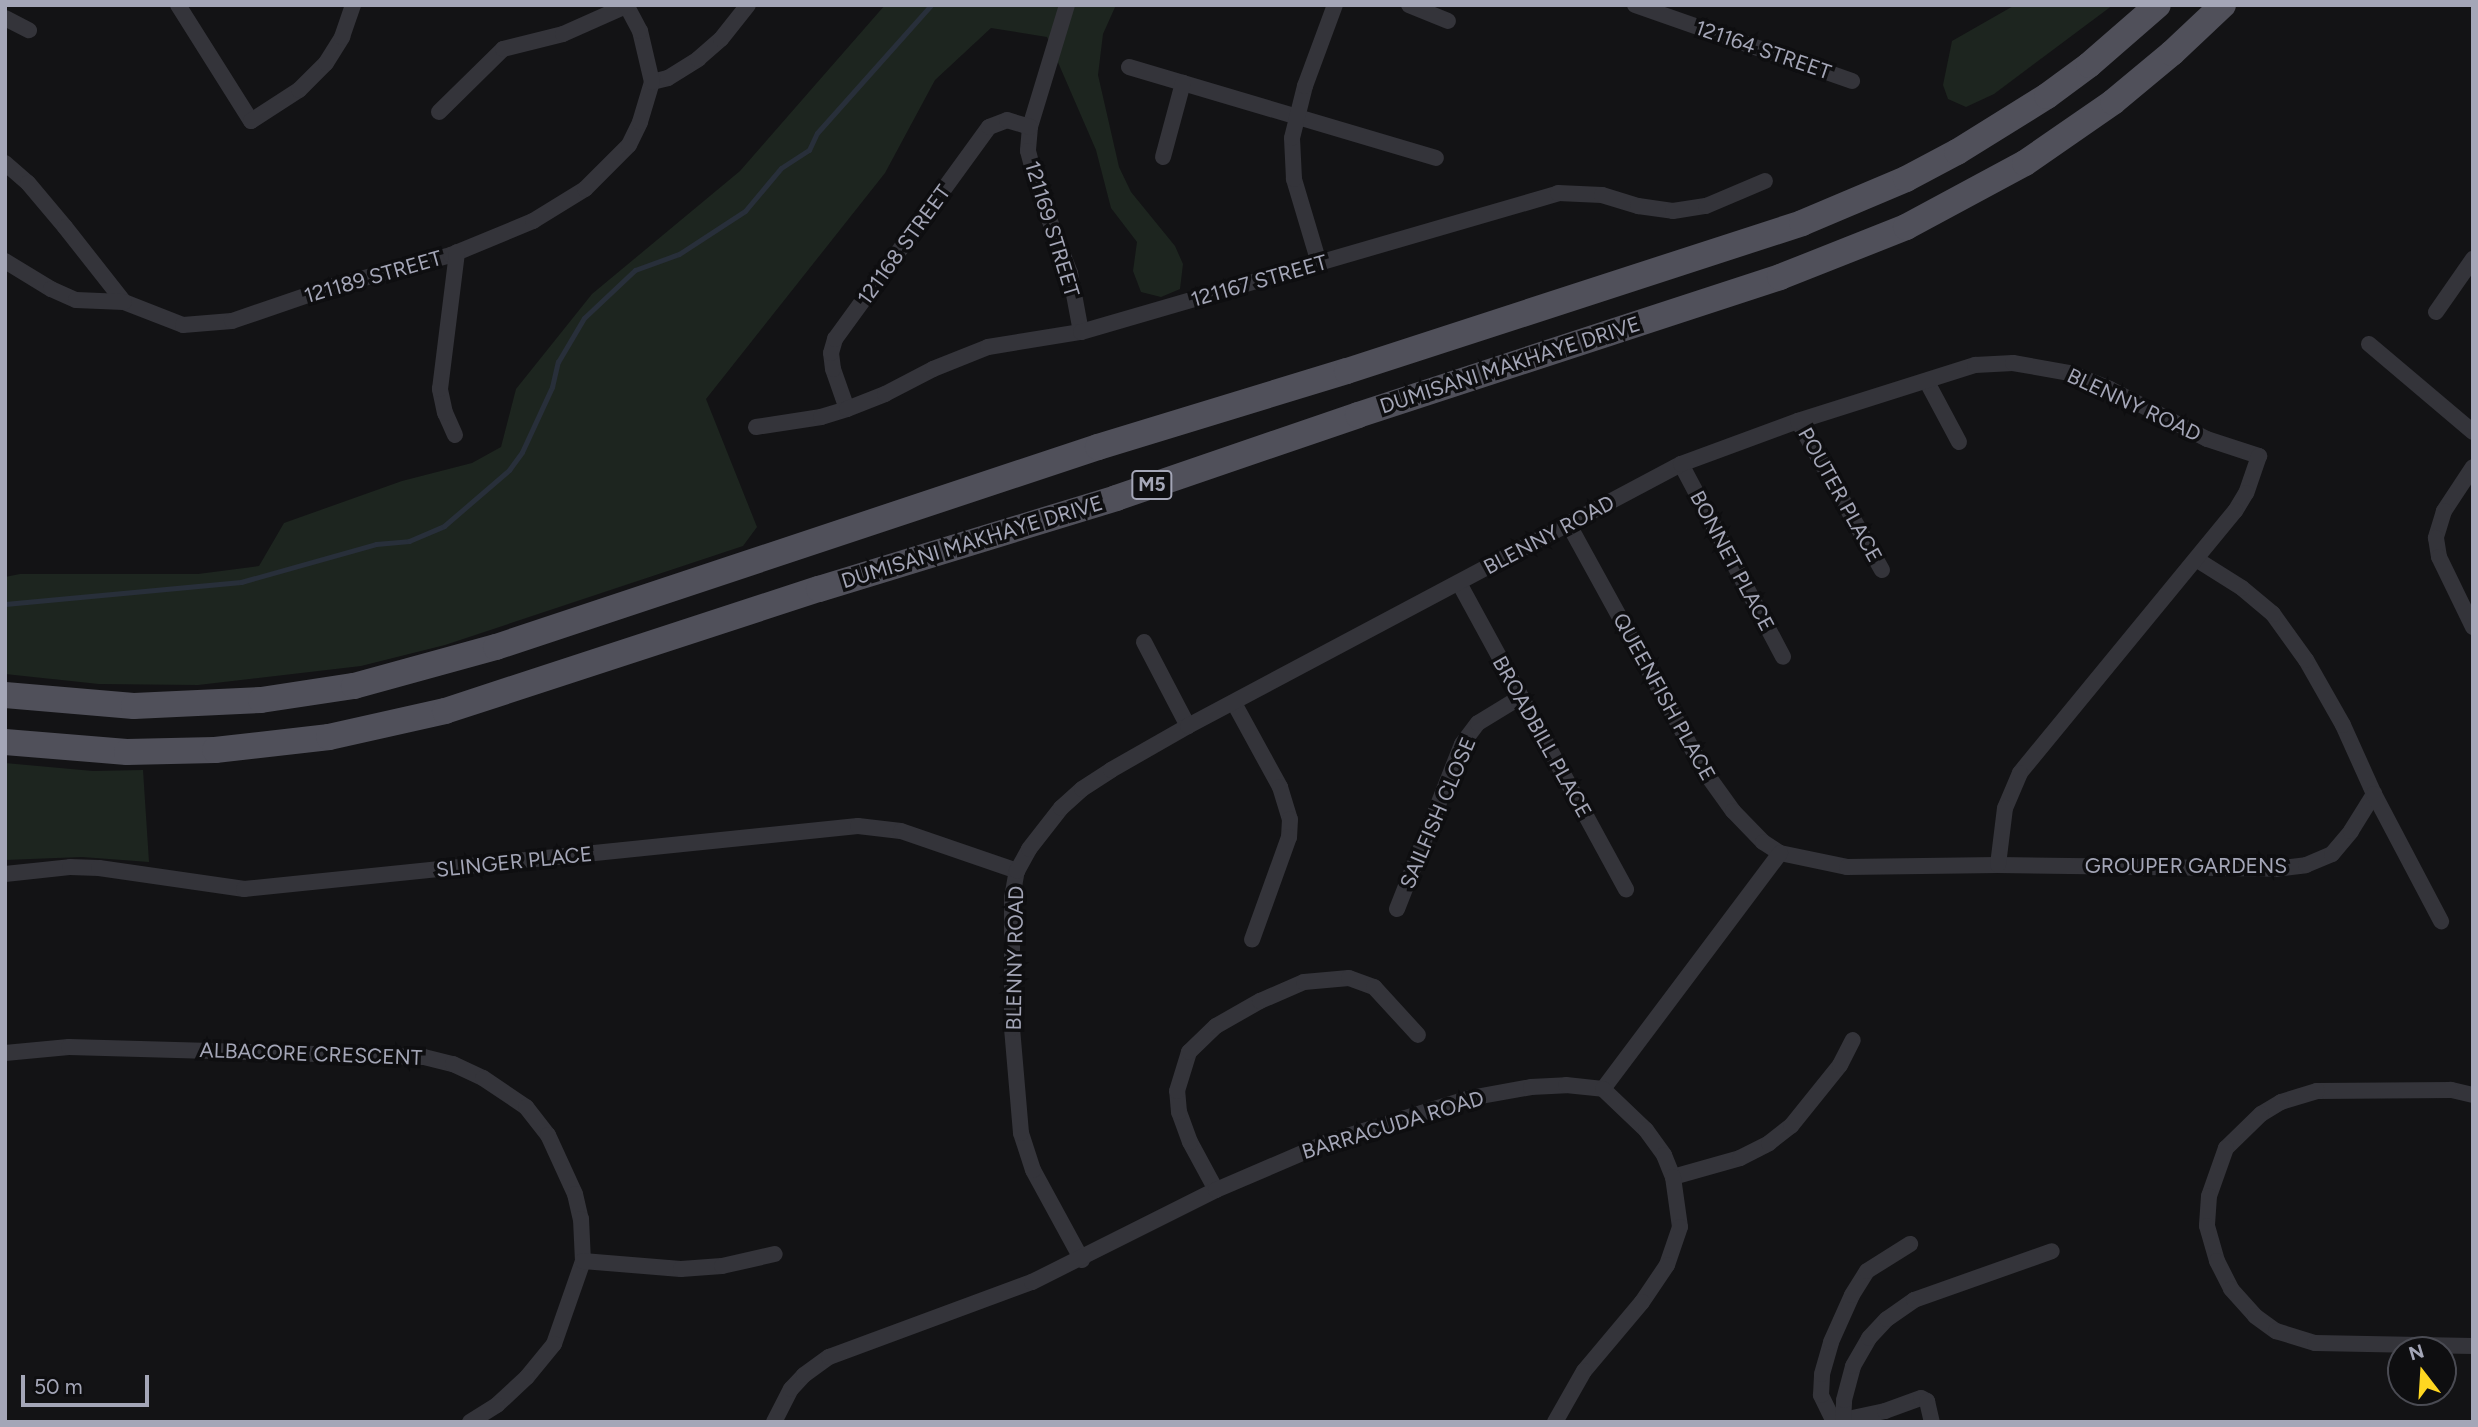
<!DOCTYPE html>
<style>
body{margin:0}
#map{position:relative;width:2478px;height:1427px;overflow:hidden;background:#131315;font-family:Figtree,sans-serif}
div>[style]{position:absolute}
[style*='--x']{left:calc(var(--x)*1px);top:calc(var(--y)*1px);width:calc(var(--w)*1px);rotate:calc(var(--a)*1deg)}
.green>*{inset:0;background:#1d251f}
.stream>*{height:5px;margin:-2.5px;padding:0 2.5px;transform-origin:2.5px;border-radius:2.5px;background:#282f3a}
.minor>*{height:16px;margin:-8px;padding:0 8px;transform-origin:8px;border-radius:8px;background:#34343a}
.primary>*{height:26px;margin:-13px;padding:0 13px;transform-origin:13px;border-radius:13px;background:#50505a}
span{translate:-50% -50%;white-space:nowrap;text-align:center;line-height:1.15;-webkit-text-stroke:7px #0e0e10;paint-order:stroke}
.shield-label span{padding:2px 5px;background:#0e0e10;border:2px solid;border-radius:5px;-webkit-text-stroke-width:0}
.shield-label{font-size:19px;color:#a4a6b7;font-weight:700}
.street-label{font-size:21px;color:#a4a6b7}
.frame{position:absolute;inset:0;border:7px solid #a4a6b7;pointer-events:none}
.north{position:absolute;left:2387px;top:1336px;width:70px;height:70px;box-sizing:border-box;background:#0e0e10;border:2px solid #4a4b53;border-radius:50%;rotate:343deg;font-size:19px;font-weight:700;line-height:28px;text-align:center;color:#a4a6b7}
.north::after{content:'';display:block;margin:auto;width:24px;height:32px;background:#ffd721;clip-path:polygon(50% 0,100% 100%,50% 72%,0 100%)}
.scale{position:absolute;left:21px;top:1375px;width:128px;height:32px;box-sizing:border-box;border:4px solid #a4a6b7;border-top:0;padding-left:9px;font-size:21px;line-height:24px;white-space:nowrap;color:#a4a6b7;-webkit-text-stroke:5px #0e0e10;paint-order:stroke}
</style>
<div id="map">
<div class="green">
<div style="clip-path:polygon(885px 5px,1116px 5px,1103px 34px,1098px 75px,1119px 167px,1131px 192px,1175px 246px,1183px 264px,1180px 289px,1161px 297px,1141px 292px,1133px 271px,1137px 242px,1111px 208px,1096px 150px,1047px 37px,991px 28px,935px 80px,885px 173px,706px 399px,757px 527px,743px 546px,445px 645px,361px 666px,198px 685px,99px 684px,5px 674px,5px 577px,20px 574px,198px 574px,259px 566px,284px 523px,402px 481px,472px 463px,501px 447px,516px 389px,592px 294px,740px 171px)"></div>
<div style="clip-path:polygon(2015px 5px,2113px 5px,1994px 94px,1966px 107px,1948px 99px,1943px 85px,1952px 41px)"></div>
<div style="clip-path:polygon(5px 763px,93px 771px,143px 770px,149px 862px,82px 857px,5px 860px)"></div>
</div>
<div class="stream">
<div style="--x:5;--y:604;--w:237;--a:-5.3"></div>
<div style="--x:241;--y:582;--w:140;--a:-15.7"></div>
<div style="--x:376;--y:544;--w:33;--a:-5"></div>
<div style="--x:409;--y:541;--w:38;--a:-23"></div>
<div style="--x:444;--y:526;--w:86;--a:-40.7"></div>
<div style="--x:509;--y:470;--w:22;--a:-54"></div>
<div style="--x:522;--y:452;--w:72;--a:-65.2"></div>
<div style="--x:552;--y:387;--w:26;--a:-77"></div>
<div style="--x:558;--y:362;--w:51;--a:-59.4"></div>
<div style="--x:584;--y:318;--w:70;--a:-43.3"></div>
<div style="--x:635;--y:270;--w:47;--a:-20"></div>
<div style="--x:679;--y:254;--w:79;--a:-33.1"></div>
<div style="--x:745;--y:211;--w:56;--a:-50.1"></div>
<div style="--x:781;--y:168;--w:33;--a:-33"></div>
<div style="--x:809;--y:150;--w:19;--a:-65"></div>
<div style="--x:817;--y:133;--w:171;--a:-48.3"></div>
</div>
<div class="minor">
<div style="--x:178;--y:5;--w:137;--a:57.8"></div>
<div style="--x:251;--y:121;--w:57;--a:-32.9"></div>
<div style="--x:299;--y:90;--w:38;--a:-45"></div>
<div style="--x:326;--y:63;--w:31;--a:-58"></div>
<div style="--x:342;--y:37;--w:34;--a:-71"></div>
<div style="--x:1067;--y:5;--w:127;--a:106.9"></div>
<div style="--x:1030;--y:127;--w:24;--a:95"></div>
<div style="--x:1028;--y:151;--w:43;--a:75.3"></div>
<div style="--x:1039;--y:193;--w:86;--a:68.8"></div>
<div style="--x:1070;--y:273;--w:60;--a:79.4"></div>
<div style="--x:1409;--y:5;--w:42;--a:22.3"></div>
<div style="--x:1635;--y:5;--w:230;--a:19.3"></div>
<div style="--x:5;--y:18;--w:27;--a:27"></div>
<div style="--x:1129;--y:67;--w:320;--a:16.5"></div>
<div style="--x:652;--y:82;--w:16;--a:-14"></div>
<div style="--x:668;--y:78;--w:36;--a:-32"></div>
<div style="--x:698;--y:59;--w:30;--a:-41"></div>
<div style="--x:721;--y:39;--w:43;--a:-51.5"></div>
<div style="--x:439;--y:112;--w:90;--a:-44.5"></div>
<div style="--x:503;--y:49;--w:62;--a:-14"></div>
<div style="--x:563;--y:34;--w:69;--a:-24"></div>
<div style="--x:1163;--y:157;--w:77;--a:-74.9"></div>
<div style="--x:5;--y:163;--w:30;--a:41"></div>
<div style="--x:28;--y:183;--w:57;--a:49.9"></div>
<div style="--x:65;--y:227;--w:95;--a:51.8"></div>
<div style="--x:124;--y:302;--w:63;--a:21.3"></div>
<div style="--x:183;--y:325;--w:49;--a:-4.7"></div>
<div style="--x:232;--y:321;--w:108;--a:-18.9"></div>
<div style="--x:334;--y:286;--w:121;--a:-14.8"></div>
<div style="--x:451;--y:255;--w:89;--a:-22.5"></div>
<div style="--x:533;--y:221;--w:61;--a:-31.6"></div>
<div style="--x:585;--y:189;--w:62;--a:-45"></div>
<div style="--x:629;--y:145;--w:25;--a:-64"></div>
<div style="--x:640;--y:122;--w:42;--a:-73.3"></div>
<div style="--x:652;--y:82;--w:52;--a:-103.2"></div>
<div style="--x:640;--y:31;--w:30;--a:-118"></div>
<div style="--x:5;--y:261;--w:54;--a:31.3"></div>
<div style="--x:51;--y:289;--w:27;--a:24"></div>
<div style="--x:76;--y:300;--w:48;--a:2.4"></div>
<div style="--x:1319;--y:263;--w:88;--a:-106.6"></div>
<div style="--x:1294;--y:179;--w:41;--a:-92.8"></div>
<div style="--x:1292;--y:138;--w:54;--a:-76"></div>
<div style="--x:1305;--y:86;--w:86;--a:-69.7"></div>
<div style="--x:2436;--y:312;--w:65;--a:-55.1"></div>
<div style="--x:2369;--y:344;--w:136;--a:40.2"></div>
<div style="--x:1927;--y:382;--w:68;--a:61.9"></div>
<div style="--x:847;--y:409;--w:42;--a:-109.3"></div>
<div style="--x:833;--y:369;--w:16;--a:-97"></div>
<div style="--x:831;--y:353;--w:15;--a:-74"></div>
<div style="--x:835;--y:339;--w:262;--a:-54"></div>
<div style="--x:989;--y:127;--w:19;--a:-21"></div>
<div style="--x:1007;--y:120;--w:24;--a:17"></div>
<div style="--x:1798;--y:421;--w:171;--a:60.6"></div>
<div style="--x:756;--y:427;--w:66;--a:-8.7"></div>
<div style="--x:821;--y:417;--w:27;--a:-17"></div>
<div style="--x:847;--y:409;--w:41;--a:-21.5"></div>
<div style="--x:885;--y:394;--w:54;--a:-27.5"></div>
<div style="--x:933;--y:369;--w:59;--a:-21.8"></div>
<div style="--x:988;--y:347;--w:94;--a:-9.2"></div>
<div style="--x:1081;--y:332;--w:497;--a:-16.2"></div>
<div style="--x:1558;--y:193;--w:44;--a:2.6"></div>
<div style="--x:1602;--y:195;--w:38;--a:17"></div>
<div style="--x:1638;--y:206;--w:35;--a:8"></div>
<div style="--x:1673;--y:211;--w:33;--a:-9"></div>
<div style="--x:1706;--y:206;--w:64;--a:-23"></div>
<div style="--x:455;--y:435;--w:24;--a:-114"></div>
<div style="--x:445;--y:413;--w:25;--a:-102"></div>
<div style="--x:440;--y:389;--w:138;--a:-82.9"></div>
<div style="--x:1681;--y:464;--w:218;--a:62.1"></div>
<div style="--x:2473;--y:467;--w:53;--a:123.4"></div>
<div style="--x:2444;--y:511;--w:28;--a:107"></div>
<div style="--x:2436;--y:538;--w:19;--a:81"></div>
<div style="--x:2439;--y:557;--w:78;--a:64.1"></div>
<div style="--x:1569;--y:525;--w:282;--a:61.2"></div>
<div style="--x:1705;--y:772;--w:48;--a:54.3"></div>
<div style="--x:1733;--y:811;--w:43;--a:45.9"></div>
<div style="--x:1763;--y:842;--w:20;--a:33"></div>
<div style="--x:1780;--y:853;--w:68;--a:11.8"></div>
<div style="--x:1847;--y:867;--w:151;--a:-0.8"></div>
<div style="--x:1998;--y:865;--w:277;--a:0.8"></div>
<div style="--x:2275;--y:869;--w:31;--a:-7"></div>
<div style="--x:2306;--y:865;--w:28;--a:-23"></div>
<div style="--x:2332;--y:854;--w:30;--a:-50"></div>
<div style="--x:2351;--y:831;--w:44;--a:-58.1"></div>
<div style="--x:2374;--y:794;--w:76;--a:-114.2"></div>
<div style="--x:2343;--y:725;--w:75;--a:-119.6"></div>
<div style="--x:2306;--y:660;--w:57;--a:-125.7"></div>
<div style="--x:2273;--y:614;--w:40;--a:-140"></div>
<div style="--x:2242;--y:588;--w:54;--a:-147.8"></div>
<div style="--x:1459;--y:583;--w:349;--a:61.4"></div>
<div style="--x:1144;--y:642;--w:95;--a:62.4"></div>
<div style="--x:1234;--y:703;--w:96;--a:61.3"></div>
<div style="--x:1280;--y:787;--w:34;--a:73"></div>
<div style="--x:1290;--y:819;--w:18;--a:93"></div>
<div style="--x:1289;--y:837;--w:109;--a:109.8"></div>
<div style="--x:2374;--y:794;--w:144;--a:62.2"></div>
<div style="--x:5;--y:874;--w:65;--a:-6.1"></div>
<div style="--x:70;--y:867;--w:29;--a:2"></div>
<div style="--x:99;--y:868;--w:147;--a:8.2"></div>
<div style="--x:244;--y:889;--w:617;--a:-5.86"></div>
<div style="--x:858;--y:826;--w:43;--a:6.6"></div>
<div style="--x:901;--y:831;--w:123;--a:19"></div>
<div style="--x:1397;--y:909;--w:177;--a:-68.5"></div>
<div style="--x:1462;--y:744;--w:26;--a:-53"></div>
<div style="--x:1478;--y:723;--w:48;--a:-31.4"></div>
<div style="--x:5;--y:1053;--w:64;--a:-5.4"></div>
<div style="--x:69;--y:1047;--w:355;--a:1.6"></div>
<div style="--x:424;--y:1057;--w:30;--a:14"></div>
<div style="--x:453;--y:1064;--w:33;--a:25"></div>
<div style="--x:483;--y:1078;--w:52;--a:34"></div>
<div style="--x:526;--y:1107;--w:36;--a:52"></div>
<div style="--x:548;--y:1135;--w:65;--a:65.4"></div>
<div style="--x:575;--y:1194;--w:26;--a:77"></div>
<div style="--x:581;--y:1219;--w:42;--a:87.3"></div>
<div style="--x:583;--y:1261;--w:88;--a:109.3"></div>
<div style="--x:554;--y:1344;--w:43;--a:129.3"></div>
<div style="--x:527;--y:1377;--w:41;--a:137"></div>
<div style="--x:497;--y:1405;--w:32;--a:148"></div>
<div style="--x:1603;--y:1089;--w:295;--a:-53.1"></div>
<div style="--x:2473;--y:1095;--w:23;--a:-167"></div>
<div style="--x:2451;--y:1090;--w:134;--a:179.6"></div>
<div style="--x:2317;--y:1091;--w:38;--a:163"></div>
<div style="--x:2281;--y:1102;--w:23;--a:149"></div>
<div style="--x:2261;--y:1114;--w:49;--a:135.8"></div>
<div style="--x:2226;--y:1148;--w:51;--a:109.5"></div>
<div style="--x:2209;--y:1196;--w:30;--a:94"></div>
<div style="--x:2207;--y:1226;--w:36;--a:74"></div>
<div style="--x:2217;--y:1261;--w:31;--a:63"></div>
<div style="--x:2231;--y:1289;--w:36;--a:48"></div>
<div style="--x:2255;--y:1316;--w:26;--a:36"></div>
<div style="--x:2276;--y:1331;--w:41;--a:17.1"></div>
<div style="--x:2315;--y:1343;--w:158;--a:1.1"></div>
<div style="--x:1673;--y:1177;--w:70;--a:-15.8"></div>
<div style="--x:1740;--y:1158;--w:33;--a:-27"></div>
<div style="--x:1769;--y:1143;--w:28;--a:-38"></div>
<div style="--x:1791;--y:1126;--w:78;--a:-51.2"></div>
<div style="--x:1840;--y:1065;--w:28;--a:-63"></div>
<div style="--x:1216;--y:1190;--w:55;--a:-118.4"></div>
<div style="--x:1190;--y:1142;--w:32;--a:-110"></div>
<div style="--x:1179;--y:1112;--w:21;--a:-95"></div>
<div style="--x:1177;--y:1091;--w:41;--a:-72.9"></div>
<div style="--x:1189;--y:1052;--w:37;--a:-44"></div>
<div style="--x:1216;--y:1026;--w:51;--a:-29.6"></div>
<div style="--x:1260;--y:1001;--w:48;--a:-23.4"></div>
<div style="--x:1304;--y:982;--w:45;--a:-5.1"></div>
<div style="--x:1349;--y:978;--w:27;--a:20"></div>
<div style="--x:1374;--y:987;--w:65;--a:47.5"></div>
<div style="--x:1082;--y:1260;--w:102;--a:-118.6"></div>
<div style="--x:1033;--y:1170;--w:39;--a:-108"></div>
<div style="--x:1021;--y:1133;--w:105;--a:-94.9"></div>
<div style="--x:1012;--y:1028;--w:130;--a:-90"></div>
<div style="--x:1012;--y:898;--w:27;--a:-80"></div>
<div style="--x:1017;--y:871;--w:25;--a:-61"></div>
<div style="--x:1029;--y:849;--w:52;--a:-52"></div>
<div style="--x:1061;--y:808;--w:28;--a:-42"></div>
<div style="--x:1082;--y:789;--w:35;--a:-33"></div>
<div style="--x:1111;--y:770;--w:89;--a:-29.7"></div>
<div style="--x:1188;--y:726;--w:558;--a:-27.99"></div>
<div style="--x:1681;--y:464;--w:125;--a:-20.2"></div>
<div style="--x:1798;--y:421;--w:186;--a:-17.6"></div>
<div style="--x:1975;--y:365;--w:38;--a:-3"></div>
<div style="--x:2013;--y:363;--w:58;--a:10"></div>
<div style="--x:2070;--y:373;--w:43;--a:21.8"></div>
<div style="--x:2110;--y:389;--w:109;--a:27.3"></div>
<div style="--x:2207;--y:439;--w:55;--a:18.1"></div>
<div style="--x:2259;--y:456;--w:39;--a:109"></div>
<div style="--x:2246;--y:493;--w:21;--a:121"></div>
<div style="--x:2235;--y:511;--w:339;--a:129.4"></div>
<div style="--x:2020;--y:773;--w:38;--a:113"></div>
<div style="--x:2005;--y:808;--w:57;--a:97"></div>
<div style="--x:583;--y:1261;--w:98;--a:4.7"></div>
<div style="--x:681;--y:1269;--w:41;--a:-4.2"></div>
<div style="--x:722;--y:1266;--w:54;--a:-12.8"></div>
<div style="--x:1843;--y:1420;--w:43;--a:-12.1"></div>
<div style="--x:1885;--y:1411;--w:38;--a:-20"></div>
<div style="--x:1921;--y:1398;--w:7;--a:27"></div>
<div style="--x:1927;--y:1401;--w:22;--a:77"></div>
<div style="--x:774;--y:1422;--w:37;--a:-63"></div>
<div style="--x:791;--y:1389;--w:19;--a:-47"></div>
<div style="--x:804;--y:1375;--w:31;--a:-36"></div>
<div style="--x:829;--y:1357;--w:216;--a:-20.3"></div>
<div style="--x:1032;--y:1282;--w:206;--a:-26.6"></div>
<div style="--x:1216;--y:1190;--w:122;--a:-23.2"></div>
<div style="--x:1328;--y:1142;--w:149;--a:-17.2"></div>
<div style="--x:1470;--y:1098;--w:62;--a:-10.2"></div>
<div style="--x:1531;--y:1087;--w:35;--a:-3"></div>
<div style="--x:1566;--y:1085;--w:37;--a:6"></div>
<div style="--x:1603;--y:1089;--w:59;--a:43.6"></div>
<div style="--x:1646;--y:1130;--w:31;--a:54"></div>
<div style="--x:1664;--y:1155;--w:24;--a:68"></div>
<div style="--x:1673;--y:1177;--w:50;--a:82"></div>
<div style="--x:1680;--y:1227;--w:40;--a:108.9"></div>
<div style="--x:1667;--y:1265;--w:45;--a:124"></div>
<div style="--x:1642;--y:1302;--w:90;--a:130"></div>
<div style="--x:1584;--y:1371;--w:59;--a:119.6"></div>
<div style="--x:1834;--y:1422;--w:30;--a:-116"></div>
<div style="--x:1821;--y:1395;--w:21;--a:-87"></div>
<div style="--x:1822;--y:1374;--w:33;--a:-74"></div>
<div style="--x:1831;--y:1342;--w:51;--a:-65.9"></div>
<div style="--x:1852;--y:1295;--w:28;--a:-58"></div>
<div style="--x:1867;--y:1271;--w:51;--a:-32.1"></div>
<div style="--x:1843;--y:1422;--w:22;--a:-87"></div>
<div style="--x:1844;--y:1400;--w:35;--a:-75"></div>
<div style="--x:1853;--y:1366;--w:32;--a:-60"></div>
<div style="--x:1869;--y:1338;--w:26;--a:-47"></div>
<div style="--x:1887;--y:1319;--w:33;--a:-35"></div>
<div style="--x:1914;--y:1300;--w:146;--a:-19.5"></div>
</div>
<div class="primary">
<div style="--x:5;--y:695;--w:129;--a:4.9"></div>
<div style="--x:134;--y:706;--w:127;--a:-2.7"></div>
<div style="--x:261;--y:700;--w:94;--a:-8.6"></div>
<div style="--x:354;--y:686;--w:147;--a:-15.4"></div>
<div style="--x:496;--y:647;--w:634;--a:-18.38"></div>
<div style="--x:1098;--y:447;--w:260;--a:-17"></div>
<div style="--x:1347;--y:371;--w:478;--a:-18"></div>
<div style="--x:1802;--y:223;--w:113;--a:-22.9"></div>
<div style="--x:1906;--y:179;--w:58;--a:-27.9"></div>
<div style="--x:1957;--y:152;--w:106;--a:-31.9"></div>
<div style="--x:2047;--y:96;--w:52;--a:-36.4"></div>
<div style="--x:2089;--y:65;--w:91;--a:-41"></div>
<div style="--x:5;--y:742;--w:122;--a:4.7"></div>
<div style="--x:127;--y:752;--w:88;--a:-1.3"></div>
<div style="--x:215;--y:750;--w:115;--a:-6.5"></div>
<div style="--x:329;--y:737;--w:119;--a:-12.6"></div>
<div style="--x:445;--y:711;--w:393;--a:-18.1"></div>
<div style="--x:819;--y:589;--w:311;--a:-17"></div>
<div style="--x:1116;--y:498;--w:256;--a:-18.9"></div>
<div style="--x:1358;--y:415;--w:444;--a:-18.1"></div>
<div style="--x:1780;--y:277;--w:136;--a:-21.6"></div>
<div style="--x:1906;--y:227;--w:135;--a:-28.3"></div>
<div style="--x:2025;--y:163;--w:107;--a:-34.7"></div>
<div style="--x:2113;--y:102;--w:77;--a:-39.7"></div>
<div style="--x:2172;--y:53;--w:70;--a:-43.3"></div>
</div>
<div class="shield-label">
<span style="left:1152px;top:485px">M5</span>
</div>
<div class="street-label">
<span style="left:1763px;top:50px;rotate:19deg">121164 STREET</span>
<span style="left:1052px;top:229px;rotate:73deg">121169 STREET</span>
<span style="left:904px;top:245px;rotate:-54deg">121168 STREET</span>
<span style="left:373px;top:277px;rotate:-16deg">121189 STREET</span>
<span style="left:1259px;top:281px;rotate:-16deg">121167 STREET</span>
<span style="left:1510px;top:365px;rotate:-18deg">DUMISANI MAKHAYE DRIVE</span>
<span style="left:2134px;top:405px;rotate:25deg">BLENNY ROAD</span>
<span style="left:1840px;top:495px;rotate:61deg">POUTER PLACE</span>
<span style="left:1549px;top:535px;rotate:-28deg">BLENNY ROAD</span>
<span style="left:972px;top:542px;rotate:-17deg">DUMISANI MAKHAYE DRIVE</span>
<span style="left:1732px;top:561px;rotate:62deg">BONNET PLACE</span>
<span style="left:1664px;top:697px;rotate:61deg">QUEENFISH PLACE</span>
<span style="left:1542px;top:737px;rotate:61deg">BROADBILL PLACE</span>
<span style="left:1438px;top:813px;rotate:-67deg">SAILFISH CLOSE</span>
<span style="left:514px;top:862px;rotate:-6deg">SLINGER PLACE</span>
<span style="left:2186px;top:866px">GROUPER GARDENS</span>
<span style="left:1015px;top:958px;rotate:-89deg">BLENNY ROAD</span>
<span style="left:311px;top:1054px;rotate:2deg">ALBACORE CRESCENT</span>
<span style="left:1393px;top:1125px;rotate:-17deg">BARRACUDA ROAD</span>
</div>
<div class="frame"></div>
<div class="north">N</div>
<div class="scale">50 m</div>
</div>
